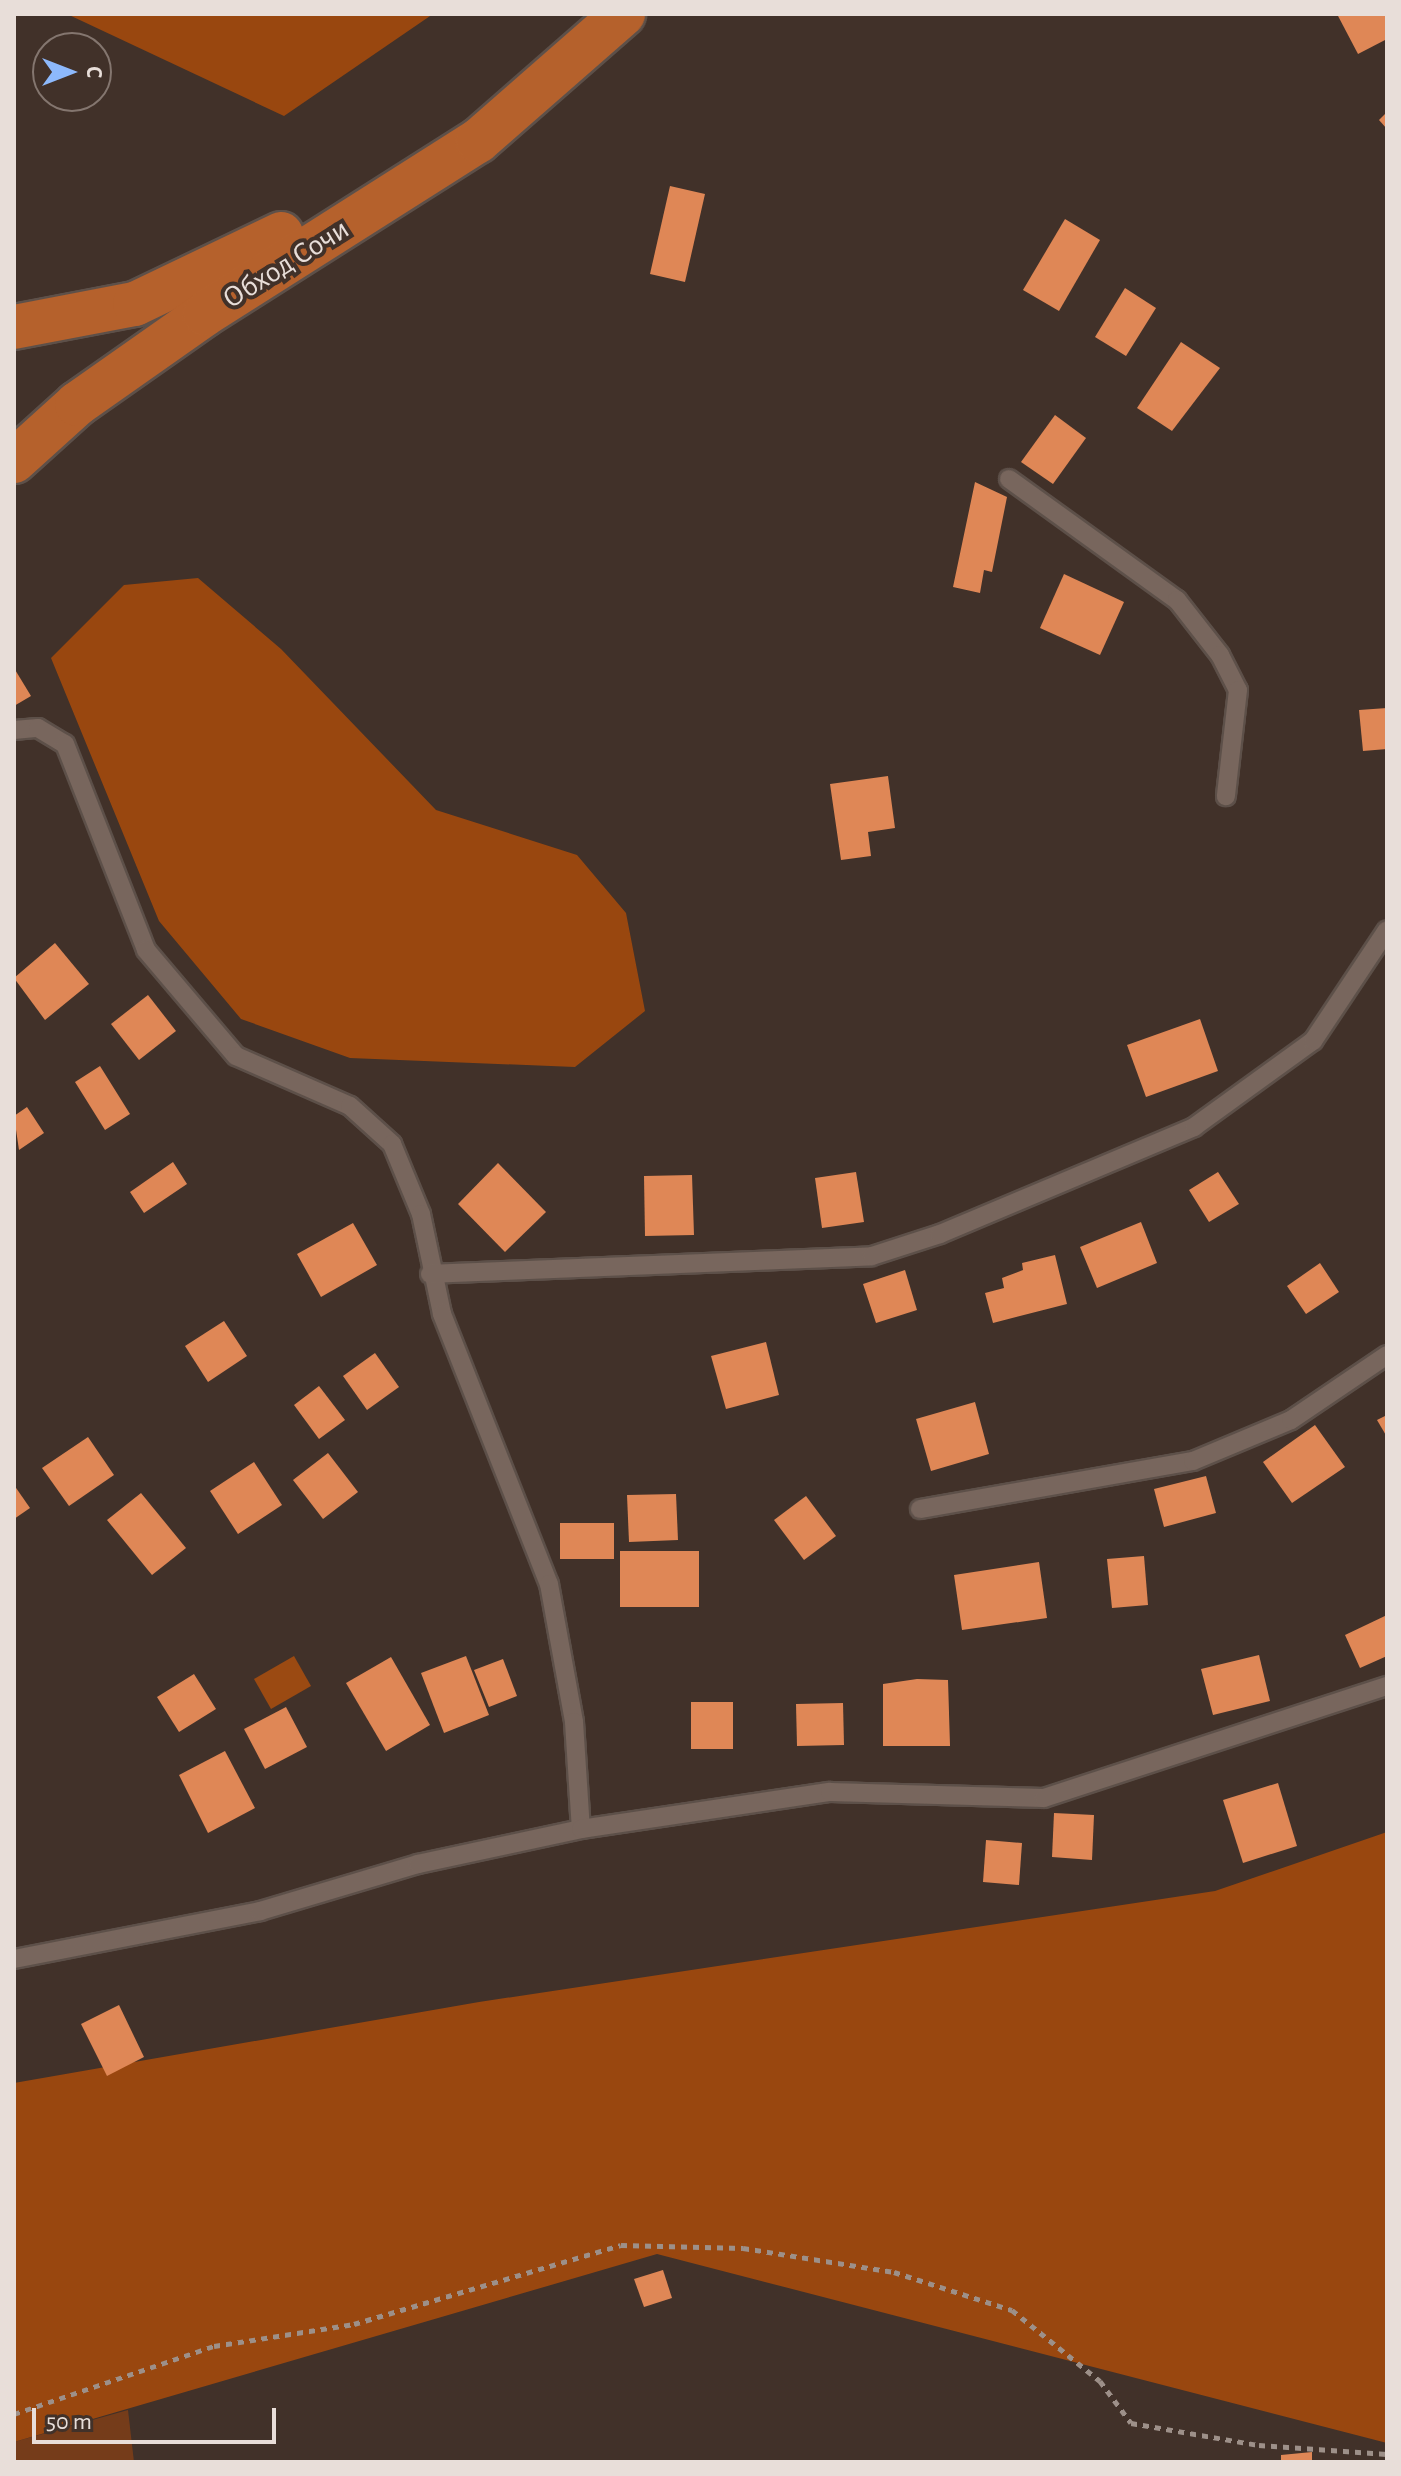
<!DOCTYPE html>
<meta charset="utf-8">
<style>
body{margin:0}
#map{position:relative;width:1401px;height:2476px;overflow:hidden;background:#413129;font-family:"Alegreya Sans",sans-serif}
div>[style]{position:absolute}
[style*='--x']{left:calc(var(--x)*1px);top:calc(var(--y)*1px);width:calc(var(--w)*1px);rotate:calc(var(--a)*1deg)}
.green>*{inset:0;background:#753c1a}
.forest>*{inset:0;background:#99470f}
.water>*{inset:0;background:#9b4a12}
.building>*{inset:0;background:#df8756}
.path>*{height:5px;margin-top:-2.5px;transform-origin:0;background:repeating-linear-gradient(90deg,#9d9089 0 6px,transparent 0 12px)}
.roads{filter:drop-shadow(2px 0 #5d5049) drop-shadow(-2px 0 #5d5049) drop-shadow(0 2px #5d5049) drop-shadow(0 -2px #5d5049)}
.service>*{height:18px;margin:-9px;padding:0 9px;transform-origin:9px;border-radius:9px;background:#78665d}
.trunk>*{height:44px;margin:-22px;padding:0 22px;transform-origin:22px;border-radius:22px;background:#b5612c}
span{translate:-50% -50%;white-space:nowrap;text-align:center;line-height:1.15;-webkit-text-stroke:8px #413129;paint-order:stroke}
.street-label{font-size:30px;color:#e8ded9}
.frame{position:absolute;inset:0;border:16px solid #e8ded9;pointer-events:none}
.north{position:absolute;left:32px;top:32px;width:80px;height:80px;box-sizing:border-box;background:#413129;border:2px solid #84766f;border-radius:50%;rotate:90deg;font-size:22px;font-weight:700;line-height:32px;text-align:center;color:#e8ded9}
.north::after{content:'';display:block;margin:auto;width:28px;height:36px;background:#8db9fc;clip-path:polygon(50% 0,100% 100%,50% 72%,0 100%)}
.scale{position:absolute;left:32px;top:2408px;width:244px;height:36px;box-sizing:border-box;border:4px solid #e8ded9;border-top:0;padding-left:10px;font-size:24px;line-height:28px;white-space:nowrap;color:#e8ded9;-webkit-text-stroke:6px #413129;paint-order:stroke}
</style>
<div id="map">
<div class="green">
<div style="clip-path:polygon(128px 2410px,134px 2462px,14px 2462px,14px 2442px)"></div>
</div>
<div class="forest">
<div style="clip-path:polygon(67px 14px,433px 14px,284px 116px)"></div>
<div style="clip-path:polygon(198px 578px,281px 649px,436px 810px,577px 855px,626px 913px,645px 1011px,575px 1067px,350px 1058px,241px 1019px,159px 921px,51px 658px,124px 585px)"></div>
<div style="clip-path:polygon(1387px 1832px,1387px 2443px,657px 2254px,14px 2442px,14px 2083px,479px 2002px,1215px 1891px)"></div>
</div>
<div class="water">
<div style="clip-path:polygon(294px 1656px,311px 1686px,271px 1709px,254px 1679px)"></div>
</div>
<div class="building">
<div style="clip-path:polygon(1337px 14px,1387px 14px,1387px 39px,1358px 54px)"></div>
<div style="clip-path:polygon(1387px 112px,1387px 129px,1379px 120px)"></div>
<div style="clip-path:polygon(670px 186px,705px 194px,685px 282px,650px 274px)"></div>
<div style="clip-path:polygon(1065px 219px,1100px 240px,1059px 311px,1023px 290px)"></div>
<div style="clip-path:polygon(1125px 288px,1156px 308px,1126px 356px,1095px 337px)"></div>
<div style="clip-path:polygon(1181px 342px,1220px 368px,1172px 431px,1137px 408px)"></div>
<div style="clip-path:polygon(1055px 415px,1086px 438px,1053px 484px,1021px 462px)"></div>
<div style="clip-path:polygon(975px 482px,1007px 497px,992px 572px,984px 570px,980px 593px,953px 587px)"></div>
<div style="clip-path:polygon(1064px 574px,1124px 602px,1100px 655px,1040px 628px)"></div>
<div style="clip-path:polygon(14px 668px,31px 696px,14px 706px)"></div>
<div style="clip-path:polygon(1387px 708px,1387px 749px,1363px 751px,1359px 710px)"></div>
<div style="clip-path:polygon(888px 776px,895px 828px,868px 832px,871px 856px,841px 860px,830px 784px)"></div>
<div style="clip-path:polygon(55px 943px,89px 984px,45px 1020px,14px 978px)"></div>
<div style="clip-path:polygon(148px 995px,176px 1031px,139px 1060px,111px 1024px)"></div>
<div style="clip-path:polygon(1200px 1019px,1218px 1071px,1146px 1097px,1127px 1045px)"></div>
<div style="clip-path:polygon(100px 1066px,130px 1114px,105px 1130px,75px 1082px)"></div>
<div style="clip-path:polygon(27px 1107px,44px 1133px,19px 1150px,14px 1116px)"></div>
<div style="clip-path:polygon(173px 1162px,187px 1184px,144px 1213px,130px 1192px)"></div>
<div style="clip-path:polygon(498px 1163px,546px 1212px,505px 1252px,458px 1204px)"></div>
<div style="clip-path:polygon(856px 1172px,864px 1222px,822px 1228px,815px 1178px)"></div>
<div style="clip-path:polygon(1218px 1172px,1239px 1204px,1209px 1222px,1189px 1190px)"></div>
<div style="clip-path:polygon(692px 1175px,694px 1235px,645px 1236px,644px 1176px)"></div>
<div style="clip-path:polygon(1141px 1222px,1157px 1263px,1097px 1288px,1080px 1247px)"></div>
<div style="clip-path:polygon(353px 1223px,377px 1265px,321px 1297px,297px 1254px)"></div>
<div style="clip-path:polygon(1055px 1255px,1067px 1304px,993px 1323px,985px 1293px,1004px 1288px,1002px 1278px,1023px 1270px,1022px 1263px)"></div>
<div style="clip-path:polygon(1320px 1263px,1339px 1292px,1306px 1314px,1287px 1286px)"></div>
<div style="clip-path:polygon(905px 1270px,917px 1310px,876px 1323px,863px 1284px)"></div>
<div style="clip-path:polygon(224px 1321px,247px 1356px,208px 1382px,185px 1346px)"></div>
<div style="clip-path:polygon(766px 1342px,779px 1395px,726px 1409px,711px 1356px)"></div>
<div style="clip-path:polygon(375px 1353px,399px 1387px,367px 1410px,343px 1376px)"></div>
<div style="clip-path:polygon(319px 1386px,345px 1420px,319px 1439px,294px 1405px)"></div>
<div style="clip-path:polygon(975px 1402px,989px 1454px,931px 1471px,916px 1419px)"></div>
<div style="clip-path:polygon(1387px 1415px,1387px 1437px,1377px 1420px)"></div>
<div style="clip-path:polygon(1315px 1425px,1345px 1467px,1292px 1503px,1263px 1462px)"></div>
<div style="clip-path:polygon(88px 1437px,114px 1475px,69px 1506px,42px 1468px)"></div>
<div style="clip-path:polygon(328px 1453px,358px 1492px,323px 1519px,293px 1480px)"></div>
<div style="clip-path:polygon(254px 1462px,282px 1505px,238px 1534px,210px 1491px)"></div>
<div style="clip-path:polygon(1206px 1476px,1216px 1513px,1164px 1527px,1154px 1489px)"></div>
<div style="clip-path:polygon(14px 1485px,30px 1508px,14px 1519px)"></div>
<div style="clip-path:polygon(141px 1493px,186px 1548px,152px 1575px,107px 1520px)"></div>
<div style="clip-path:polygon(676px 1494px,678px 1540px,629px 1542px,627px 1495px)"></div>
<div style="clip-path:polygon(806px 1496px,836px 1536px,804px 1560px,774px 1520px)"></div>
<div style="clip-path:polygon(560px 1523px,614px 1523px,614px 1559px,560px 1559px)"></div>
<div style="clip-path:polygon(620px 1551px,699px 1551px,699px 1607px,620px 1607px)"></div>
<div style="clip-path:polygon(1144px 1556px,1148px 1605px,1112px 1608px,1107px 1559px)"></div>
<div style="clip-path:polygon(1039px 1562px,1047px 1618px,962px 1630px,954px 1575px)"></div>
<div style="clip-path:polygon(1387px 1615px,1387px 1656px,1360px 1668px,1345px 1635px)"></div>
<div style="clip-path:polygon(1259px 1655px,1270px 1701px,1213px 1715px,1201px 1669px)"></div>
<div style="clip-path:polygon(466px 1656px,489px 1715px,444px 1733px,421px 1673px)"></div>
<div style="clip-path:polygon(391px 1657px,430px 1725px,386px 1751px,346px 1683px)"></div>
<div style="clip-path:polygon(503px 1659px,517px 1696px,489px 1707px,474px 1670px)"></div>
<div style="clip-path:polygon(194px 1674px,216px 1709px,179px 1732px,157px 1697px)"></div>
<div style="clip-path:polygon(917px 1679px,948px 1680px,950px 1746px,883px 1746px,883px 1684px)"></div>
<div style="clip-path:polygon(691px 1702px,733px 1702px,733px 1749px,691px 1749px)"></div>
<div style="clip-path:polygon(843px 1703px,844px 1745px,797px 1746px,796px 1704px)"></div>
<div style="clip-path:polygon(286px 1707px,307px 1747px,265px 1769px,244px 1729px)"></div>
<div style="clip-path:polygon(225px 1751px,255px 1808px,208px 1833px,179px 1775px)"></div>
<div style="clip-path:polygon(1278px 1783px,1297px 1846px,1243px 1863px,1223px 1800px)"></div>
<div style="clip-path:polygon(1054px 1813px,1094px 1815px,1092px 1860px,1052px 1857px)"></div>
<div style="clip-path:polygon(986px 1840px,1022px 1843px,1019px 1885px,983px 1882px)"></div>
<div style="clip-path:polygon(119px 2005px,144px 2057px,107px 2076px,81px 2024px)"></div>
<div style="clip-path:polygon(663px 2270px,672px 2298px,644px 2307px,634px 2279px)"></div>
<div style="clip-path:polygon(1312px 2452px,1312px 2462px,1281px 2462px,1281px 2455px)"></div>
</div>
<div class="path">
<div style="--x:14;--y:2414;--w:211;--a:-18.8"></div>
<div style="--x:214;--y:2346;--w:142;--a:-8.9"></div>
<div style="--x:354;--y:2324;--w:278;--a:-16.5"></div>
<div style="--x:621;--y:2245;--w:122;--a:1.4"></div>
<div style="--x:743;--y:2248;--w:153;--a:9"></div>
<div style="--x:894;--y:2272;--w:124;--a:17.9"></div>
<div style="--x:1012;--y:2310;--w:113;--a:38.9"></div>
<div style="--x:1100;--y:2381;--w:52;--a:53.6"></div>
<div style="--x:1131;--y:2423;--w:130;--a:9.8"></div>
<div style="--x:1259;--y:2445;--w:128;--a:4"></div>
</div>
<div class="roads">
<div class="service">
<div style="--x:1009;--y:479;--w:207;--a:35.8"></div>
<div style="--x:1177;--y:600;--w:70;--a:52"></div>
<div style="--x:1220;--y:655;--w:39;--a:63"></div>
<div style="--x:1238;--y:690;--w:107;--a:96.5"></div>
<div style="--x:14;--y:730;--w:24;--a:-5"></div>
<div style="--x:38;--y:728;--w:31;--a:31"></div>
<div style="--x:65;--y:744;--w:221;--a:68.5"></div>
<div style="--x:146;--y:950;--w:139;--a:49.7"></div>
<div style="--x:236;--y:1056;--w:124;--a:23.7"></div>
<div style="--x:350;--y:1106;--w:57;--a:42.1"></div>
<div style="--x:392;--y:1144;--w:76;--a:67.5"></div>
<div style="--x:421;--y:1214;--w:102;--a:78.1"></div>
<div style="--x:442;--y:1314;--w:290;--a:68.4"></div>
<div style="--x:549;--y:1584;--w:140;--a:79.7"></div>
<div style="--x:574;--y:1722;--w:107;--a:86.3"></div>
<div style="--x:430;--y:1274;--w:442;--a:-2.3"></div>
<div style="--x:872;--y:1256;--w:71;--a:-17.9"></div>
<div style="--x:940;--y:1234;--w:276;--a:-22.8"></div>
<div style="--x:1194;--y:1127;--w:147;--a:-35.9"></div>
<div style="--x:1313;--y:1041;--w:133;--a:-56.3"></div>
<div style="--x:920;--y:1509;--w:277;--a:-10"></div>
<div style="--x:1193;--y:1461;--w:106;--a:-22.7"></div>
<div style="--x:1291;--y:1420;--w:116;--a:-34.1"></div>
<div style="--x:14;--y:1959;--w:251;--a:-11"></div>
<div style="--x:260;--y:1911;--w:165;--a:-16.6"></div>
<div style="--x:418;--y:1864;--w:167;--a:-12.1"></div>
<div style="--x:581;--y:1829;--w:252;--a:-8.5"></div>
<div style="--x:830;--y:1792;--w:214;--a:1.6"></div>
<div style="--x:1044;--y:1798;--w:361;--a:-18.1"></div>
</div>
<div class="trunk">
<div style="--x:14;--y:327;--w:123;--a:-10.8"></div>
<div style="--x:135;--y:304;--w:162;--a:-25.6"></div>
<div style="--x:14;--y:461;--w:85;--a:-42.1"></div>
<div style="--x:77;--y:404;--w:156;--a:-35.1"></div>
<div style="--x:205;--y:314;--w:323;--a:-32.4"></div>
<div style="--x:478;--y:141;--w:193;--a:-41.2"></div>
</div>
</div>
<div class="street-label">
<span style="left:286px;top:264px;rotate:-32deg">Обход Сочи</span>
</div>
<div class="frame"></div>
<div class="north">С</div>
<div class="scale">50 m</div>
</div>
